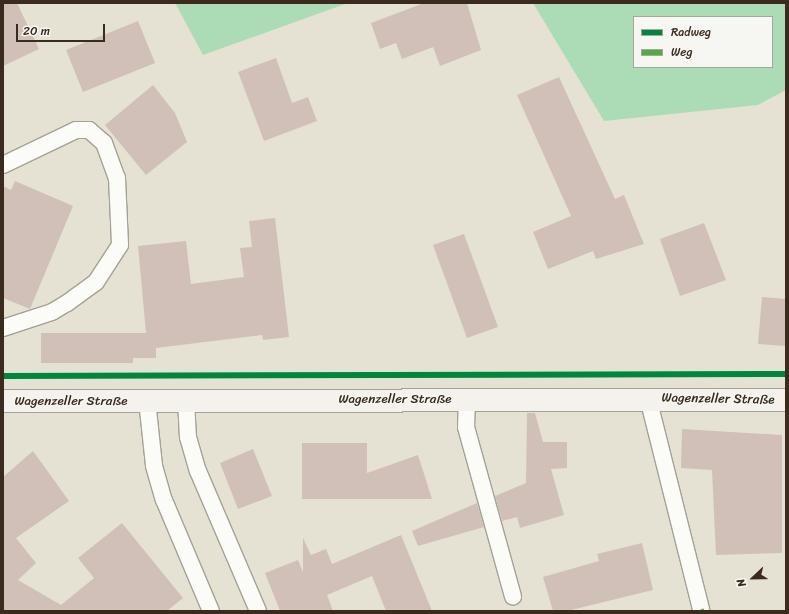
<!DOCTYPE html>
<meta charset="utf-8">
<style>
body{margin:0}
#map{position:relative;width:789px;height:614px;overflow:hidden;background:#e5e2d3;font-family:Sriracha,sans-serif}
div>[style]{position:absolute}
[style*='--x']{left:calc(var(--x)*1px);top:calc(var(--y)*1px);width:calc(var(--w)*1px);rotate:calc(var(--a)*1deg)}
.green>*{inset:0;background:#acdcb5}
.building>*{inset:0;background:#d1c0b8}
.roads{filter:drop-shadow(1px 0 #a4a196) drop-shadow(-1px 0 #a4a196) drop-shadow(0 1px #a4a196) drop-shadow(0 -1px #a4a196)}
.lane>*{height:16px;margin:-8px;padding:0 8px;transform-origin:8px;border-radius:8px;background:#fbfbf8}
.secondary>*{height:22px;margin:-11px;padding:0 11px;transform-origin:11px;border-radius:11px;background:#f5f2ed}
.quiet>*{height:5px;margin-top:-2.5px;transform-origin:0;background:repeating-linear-gradient(90deg,#55ab43 0 10px,transparent 0 15px)}
.cycleway>*{height:6px;margin:-3px;padding:0 3px;transform-origin:3px;border-radius:3px;background:#00873e}
span{translate:-50% -50%;white-space:nowrap;text-align:center;line-height:1.15;-webkit-text-stroke:3px #f6f6f2;paint-order:stroke}
.street-label{font-size:13px;color:#3b2a1e}
.frame{position:absolute;inset:0;border:4px solid #3b2a1e;pointer-events:none}
.legend{position:absolute;left:633px;top:16px;width:140px;height:52px;box-sizing:border-box;background:#f6f6f2;border:1px solid #aba49d;margin:0;padding:5px 7px;list-style:none;font-size:12px;color:#3b2a1e}
.legend li{display:flex;align-items:center;gap:8px;height:20px}
.legend b{width:20px;border:1px solid #aba49d}
.north{position:absolute;left:733px;top:558px;width:40px;height:40px;-webkit-text-stroke:3px #f6f6f2;paint-order:stroke;rotate:248deg;font-size:11px;font-weight:700;line-height:16px;text-align:center;color:#3b2a1e}
.north::after{content:'';display:block;margin:auto;width:14px;height:18px;background:#3b2a1e;clip-path:polygon(50% 0,100% 100%,50% 72%,0 100%)}
.scale{position:absolute;left:16px;top:24px;width:89px;height:18px;box-sizing:border-box;border:2px solid #3b2a1e;border-top:0;padding-left:5px;font-size:12px;line-height:14px;white-space:nowrap;color:#3b2a1e;-webkit-text-stroke:3px #f6f6f2;paint-order:stroke}
</style>
<div id="map">
<div class="green">
<div style="clip-path:polygon(175px 3px,348px 3px,203px 55px)"></div>
<div style="clip-path:polygon(evenodd,533px 3px,786px 3px,786px 90px,758px 105px,604px 121px,533px 3px,634px 17px,772px 17px,772px 67px,634px 67px,634px 17px)"></div>
</div>
<div class="building">
<div style="clip-path:polygon(3px 3px,17px 3px,39px 49px,3px 66px)"></div>
<div style="clip-path:polygon(424px 3px,467px 3px,481px 50px,440px 66px,433px 47px,402px 59px,396px 43px,380px 49px,371px 23px)"></div>
<div style="clip-path:polygon(138px 21px,155px 63px,83px 92px,66px 50px)"></div>
<div style="clip-path:polygon(276px 58px,292px 103px,308px 97px,317px 121px,264px 141px,238px 72px)"></div>
<div style="clip-path:polygon(559px 77px,615px 199px,624px 195px,644px 244px,596px 259px,593px 251px,548px 269px,533px 232px,571px 216px,517px 95px)"></div>
<div style="clip-path:polygon(153px 85px,175px 113px,187px 142px,146px 175px,105px 125px)"></div>
<div style="clip-path:polygon(15px 181px,73px 206px,30px 309px,3px 298px,3px 186px,11px 190px)"></div>
<div style="clip-path:polygon(275px 218px,289px 337px,263px 340px,262px 335px,156px 348px,156px 358px,133px 358px,133px 363px,41px 363px,41px 333px,146px 333px,138px 246px,186px 241px,191px 284px,244px 277px,240px 248px,252px 247px,249px 221px)"></div>
<div style="clip-path:polygon(704px 223px,726px 280px,680px 296px,660px 239px)"></div>
<div style="clip-path:polygon(464px 234px,498px 327px,467px 338px,433px 245px)"></div>
<div style="clip-path:polygon(762px 297px,786px 299px,786px 346px,758px 344px)"></div>
<div style="clip-path:polygon(527px 413px,535px 413px,543px 442px,567px 442px,567px 468px,551px 469px,564px 515px,520px 528px,517px 517px,502px 521px,495px 496px,526px 483px)"></div>
<div style="clip-path:polygon(682px 429px,782px 435px,782px 553px,716px 555px,712px 470px,681px 468px)"></div>
<div style="clip-path:polygon(302px 443px,367px 443px,367px 473px,418px 455px,432px 499px,302px 499px)"></div>
<div style="clip-path:polygon(253px 449px,272px 496px,238px 509px,220px 463px)"></div>
<div style="clip-path:polygon(33px 451px,69px 501px,16px 538px,36px 563px,18px 580px,61px 605px,94px 578px,78px 558px,122px 523px,183px 598px,167px 611px,3px 611px,3px 477px)"></div>
<div style="clip-path:polygon(477px 503px,484px 527px,418px 546px,412px 531px)"></div>
<div style="clip-path:polygon(401px 535px,432px 611px,386px 611px,372px 576px,327px 595px,333px 611px,280px 611px,265px 573px,298px 560px,303px 572px,303px 538px,311px 555px,326px 549px,332px 564px)"></div>
<div style="clip-path:polygon(642px 543px,653px 590px,567px 611px,553px 611px,543px 577px,599px 561px,597px 554px)"></div>
</div>
<div class="roads">
<div class="lane">
<div style="--x:3;--y:165;--w:81;--a:-25.6"></div>
<div style="--x:76;--y:130;--w:13;--a:0"></div>
<div style="--x:89;--y:130;--w:20;--a:41"></div>
<div style="--x:104;--y:143;--w:37;--a:70"></div>
<div style="--x:117;--y:178;--w:67;--a:87.4"></div>
<div style="--x:120;--y:245;--w:44;--a:123"></div>
<div style="--x:96;--y:282;--w:36;--a:144"></div>
<div style="--x:67;--y:303;--w:17;--a:149"></div>
<div style="--x:52;--y:312;--w:52;--a:161.9"></div>
<div style="--x:648;--y:398;--w:218;--a:75.9"></div>
<div style="--x:467;--y:399;--w:28;--a:92"></div>
<div style="--x:466;--y:427;--w:176;--a:74.5"></div>
<div style="--x:147;--y:400;--w:66;--a:83.9"></div>
<div style="--x:154;--y:466;--w:35;--a:74"></div>
<div style="--x:164;--y:500;--w:121;--a:67.1"></div>
<div style="--x:186;--y:400;--w:37;--a:87"></div>
<div style="--x:188;--y:437;--w:35;--a:74"></div>
<div style="--x:198;--y:471;--w:152;--a:66.8"></div>
</div>
<div class="secondary">
<div style="--x:3;--y:401;--w:783;--a:-0.07"></div>
</div>
</div>
<div class="quiet">
<div style="--x:701;--y:609;--w:2;--a:63"></div>
</div>
<div class="cycleway">
<div style="--x:3;--y:376;--w:783;--a:-0.15"></div>
</div>
<div class="street-label">
<span style="left:395px;top:399px">Wagenzeller Straße</span>
<span style="left:718px;top:399px;rotate:1deg">Wagenzeller Straße</span>
<span style="left:71px;top:401px">Wagenzeller Straße</span>
</div>
<div class="frame"></div>
<ul class="legend">
<li><b style="height:5px;background:#00873e"></b>Radweg</li>
<li><b style="height:5px;background:#55ab43"></b>Weg</li>
</ul>
<div class="north">N</div>
<div class="scale">20 m</div>
</div>
